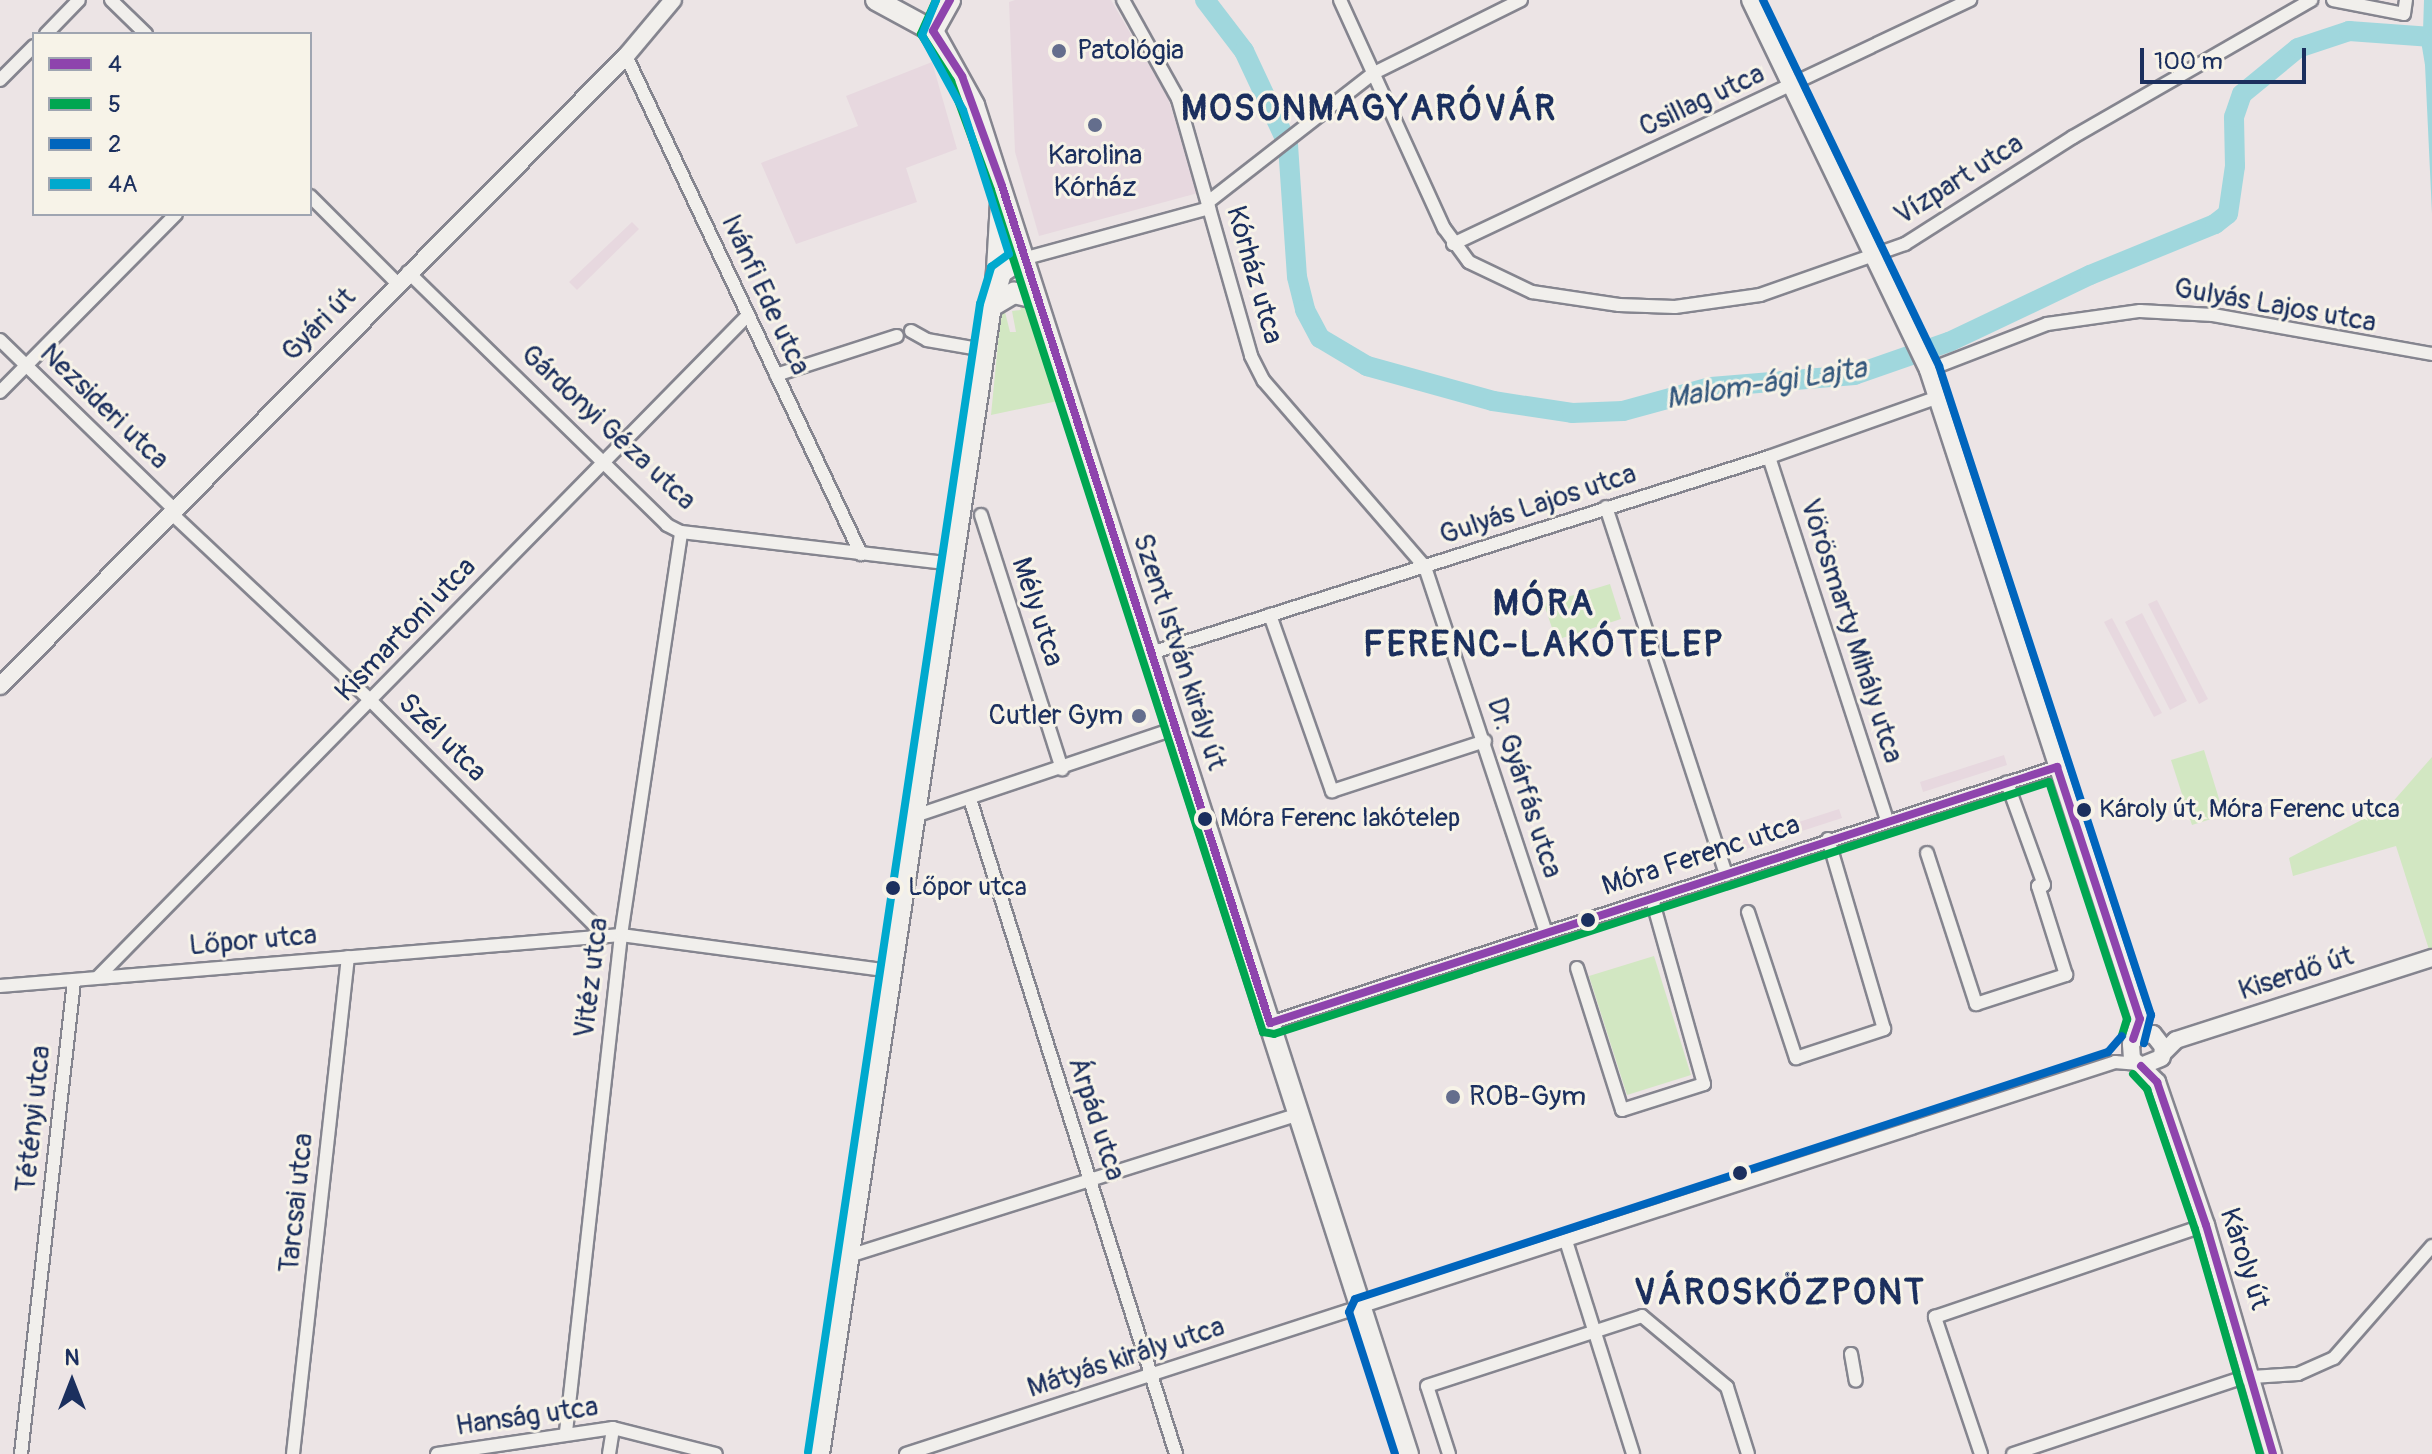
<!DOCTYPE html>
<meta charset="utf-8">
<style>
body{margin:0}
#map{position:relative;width:2432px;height:1454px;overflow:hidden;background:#ece4e5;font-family:Pangolin,sans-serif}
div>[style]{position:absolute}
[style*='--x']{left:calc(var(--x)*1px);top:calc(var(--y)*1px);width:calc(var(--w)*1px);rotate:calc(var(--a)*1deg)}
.built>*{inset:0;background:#e7d8df}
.green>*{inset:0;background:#d2e7c2}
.water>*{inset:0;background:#a0d7dd}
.river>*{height:20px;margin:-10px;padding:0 10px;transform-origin:10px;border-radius:10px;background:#a0d7dd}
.roads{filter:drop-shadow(2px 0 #85858f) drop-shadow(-2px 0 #85858f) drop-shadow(0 2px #85858f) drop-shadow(0 -2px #85858f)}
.minor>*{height:12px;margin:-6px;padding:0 6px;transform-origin:6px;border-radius:6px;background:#f1efec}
.tertiary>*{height:16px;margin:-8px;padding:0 8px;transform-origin:8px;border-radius:8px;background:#f1efec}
.secondary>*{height:18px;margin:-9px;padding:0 9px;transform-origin:9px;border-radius:9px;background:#f1efec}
.primary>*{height:20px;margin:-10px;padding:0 10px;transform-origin:10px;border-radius:10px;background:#f1efec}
.bus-1>*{height:8px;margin:-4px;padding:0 4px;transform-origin:4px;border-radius:4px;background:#8e44ad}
.bus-2>*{height:8px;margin:-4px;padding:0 4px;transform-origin:4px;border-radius:4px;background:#00a651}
.bus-3>*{height:8px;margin:-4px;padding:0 4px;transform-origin:4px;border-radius:4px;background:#0065bd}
.bus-4>*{height:8px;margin:-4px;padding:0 4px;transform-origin:4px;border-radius:4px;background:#00a9ce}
.dots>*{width:22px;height:22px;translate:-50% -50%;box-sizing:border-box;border:4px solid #f7f3e8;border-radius:50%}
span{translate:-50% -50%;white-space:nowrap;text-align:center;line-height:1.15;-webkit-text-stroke:6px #f7f3e8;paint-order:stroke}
.bus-label{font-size:26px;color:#1b2f5e}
.left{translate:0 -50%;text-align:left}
.poi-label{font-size:28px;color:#1b2f5e}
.right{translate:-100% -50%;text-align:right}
.street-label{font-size:28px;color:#1b2f5e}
.water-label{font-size:30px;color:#34587d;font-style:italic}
.district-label{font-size:36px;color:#1b2f5e;font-weight:700;letter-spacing:2px}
.legend{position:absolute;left:32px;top:32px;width:280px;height:184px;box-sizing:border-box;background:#f7f3e8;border:2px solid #9fa5b1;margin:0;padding:10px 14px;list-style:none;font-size:24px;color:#1b2f5e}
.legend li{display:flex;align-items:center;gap:16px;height:40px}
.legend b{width:40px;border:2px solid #9fa5b1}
.north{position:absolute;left:32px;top:1342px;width:80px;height:80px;-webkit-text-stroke:6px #f7f3e8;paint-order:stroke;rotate:0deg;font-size:22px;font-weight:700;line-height:32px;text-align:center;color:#1b2f5e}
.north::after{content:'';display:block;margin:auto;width:28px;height:36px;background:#1b2f5e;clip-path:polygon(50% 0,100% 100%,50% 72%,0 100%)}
.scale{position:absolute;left:2140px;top:48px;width:166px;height:36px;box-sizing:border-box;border:4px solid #1b2f5e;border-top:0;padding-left:10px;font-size:24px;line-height:28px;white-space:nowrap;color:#1b2f5e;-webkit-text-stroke:6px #f7f3e8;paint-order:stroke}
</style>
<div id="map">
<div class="built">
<div style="clip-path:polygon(1015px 0,1111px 0,1168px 98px,1198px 193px,1039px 236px,1015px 152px,1009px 2px)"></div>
<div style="clip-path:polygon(932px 62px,957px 149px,906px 168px,917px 202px,796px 244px,761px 163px,858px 126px,846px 96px)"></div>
<div style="clip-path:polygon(632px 222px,639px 229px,577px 290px,569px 282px)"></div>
<div style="clip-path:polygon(2157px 600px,2208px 699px,2199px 704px,2148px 604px)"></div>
<div style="clip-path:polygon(2142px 613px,2187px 701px,2170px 710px,2125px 622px)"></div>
<div style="clip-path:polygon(2112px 618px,2162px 713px,2154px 717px,2104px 622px)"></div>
<div style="clip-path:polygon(2004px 755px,2007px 765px,1923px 792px,1920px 782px)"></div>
<div style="clip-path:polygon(1839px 809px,1842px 818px,1743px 850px,1740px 841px)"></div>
</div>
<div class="green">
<div style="clip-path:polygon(1017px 298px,1028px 308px,1058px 401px,991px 415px,1001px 313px,1005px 312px,1010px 332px,1016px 332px,1012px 311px,1021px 310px)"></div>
<div style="clip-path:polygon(1610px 584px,1621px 619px,1556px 640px,1544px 604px)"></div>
<div style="clip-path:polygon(2204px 750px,2224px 815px,2192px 825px,2171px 760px)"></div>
<div style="clip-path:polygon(2432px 757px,2432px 959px,2396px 846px,2293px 876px,2289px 858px,2390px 805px)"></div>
<div style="clip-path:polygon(1654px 956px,1691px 1075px,1627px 1095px,1589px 976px)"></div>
</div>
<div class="water">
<div style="clip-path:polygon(2424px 0,2432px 0,2432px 214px,2425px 65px,2421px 41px,2410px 39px,2408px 31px,2423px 31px)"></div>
</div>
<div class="river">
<div style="--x:1205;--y:0;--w:64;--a:52.6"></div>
<div style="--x:1244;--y:51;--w:104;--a:64.9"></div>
<div style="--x:1288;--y:145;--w:132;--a:86.1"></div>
<div style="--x:1297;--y:277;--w:34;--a:76"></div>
<div style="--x:1305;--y:310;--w:32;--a:62"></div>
<div style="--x:1320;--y:338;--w:55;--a:30.8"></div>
<div style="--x:1367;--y:366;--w:131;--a:15.5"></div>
<div style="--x:1493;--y:401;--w:80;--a:8.6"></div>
<div style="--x:1572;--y:413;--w:51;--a:-2.2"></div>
<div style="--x:1623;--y:411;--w:91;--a:-15.3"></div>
<div style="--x:1711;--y:387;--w:144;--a:-4.8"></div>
<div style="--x:1854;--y:375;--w:101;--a:-19.2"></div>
<div style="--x:1949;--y:342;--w:156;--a:-25.4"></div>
<div style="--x:2090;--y:275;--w:135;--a:-22.2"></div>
<div style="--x:2215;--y:224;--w:16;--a:-38"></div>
<div style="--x:2228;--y:214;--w:49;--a:-81.7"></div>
<div style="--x:2235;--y:166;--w:49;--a:-91.2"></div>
<div style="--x:2234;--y:117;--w:24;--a:-71"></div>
<div style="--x:2242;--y:94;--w:72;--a:-39.4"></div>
<div style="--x:2298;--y:48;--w:54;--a:-18.4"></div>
<div style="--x:2349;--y:31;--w:83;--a:4.1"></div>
</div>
<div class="roads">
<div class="minor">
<div style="--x:111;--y:0;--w:49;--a:44.2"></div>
<div style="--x:1123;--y:0;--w:113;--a:60.9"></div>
<div style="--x:1178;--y:99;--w:267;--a:74.1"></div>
<div style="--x:1251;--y:356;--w:28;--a:63"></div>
<div style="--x:1264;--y:381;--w:246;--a:49.1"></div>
<div style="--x:1425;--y:567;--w:385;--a:71.7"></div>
<div style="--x:1340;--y:0;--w:251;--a:65.5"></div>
<div style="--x:1444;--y:228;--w:42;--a:53.7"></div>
<div style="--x:1469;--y:262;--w:70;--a:25.5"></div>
<div style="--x:1532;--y:292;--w:88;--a:8.5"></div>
<div style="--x:1619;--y:305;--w:56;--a:2"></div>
<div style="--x:1675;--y:307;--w:86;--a:-8"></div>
<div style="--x:1760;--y:295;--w:154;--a:-19.4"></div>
<div style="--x:1905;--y:244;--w:199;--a:-32.5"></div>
<div style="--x:2073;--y:137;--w:275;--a:-29.9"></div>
<div style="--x:2333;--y:0;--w:72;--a:11.2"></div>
<div style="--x:2404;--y:14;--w:14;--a:-82"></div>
<div style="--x:46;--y:34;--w:47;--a:-45.9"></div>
<div style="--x:626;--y:56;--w:551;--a:64.74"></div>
<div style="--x:0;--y:80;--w:48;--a:-45"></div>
<div style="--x:310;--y:196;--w:123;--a:45"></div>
<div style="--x:1208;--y:202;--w:210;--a:-37.9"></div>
<div style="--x:1374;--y:73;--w:164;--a:-26.4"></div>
<div style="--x:1453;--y:244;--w:572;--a:-25.27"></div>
<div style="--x:1023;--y:259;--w:193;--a:-15.3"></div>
<div style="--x:408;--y:272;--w:362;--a:44.3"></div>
<div style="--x:667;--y:525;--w:16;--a:27"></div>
<div style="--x:681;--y:532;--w:273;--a:6.7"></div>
<div style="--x:911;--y:331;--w:18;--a:29"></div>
<div style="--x:927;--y:340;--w:59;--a:9.8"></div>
<div style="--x:0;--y:340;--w:243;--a:44.2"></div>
<div style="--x:1928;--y:370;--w:128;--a:-21.1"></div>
<div style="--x:2047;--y:324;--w:94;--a:-8"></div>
<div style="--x:2140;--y:311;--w:73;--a:3.1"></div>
<div style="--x:2213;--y:315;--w:222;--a:10.1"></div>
<div style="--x:776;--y:375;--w:127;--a:-17.9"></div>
<div style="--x:0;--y:392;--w:250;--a:-45.3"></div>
<div style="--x:1769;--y:457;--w:383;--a:72"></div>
<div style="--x:1606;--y:507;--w:387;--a:71.9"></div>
<div style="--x:171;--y:513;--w:274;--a:43.2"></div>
<div style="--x:371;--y:701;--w:330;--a:45.1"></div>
<div style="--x:981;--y:515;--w:267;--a:72.3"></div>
<div style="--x:1270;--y:615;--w:187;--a:70.6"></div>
<div style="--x:1332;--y:791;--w:161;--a:-18.1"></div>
<div style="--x:1151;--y:653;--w:648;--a:-17.6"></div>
<div style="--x:1769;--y:457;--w:179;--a:-19.5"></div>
<div style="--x:970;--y:799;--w:687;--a:72.54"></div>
<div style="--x:915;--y:816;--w:273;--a:-18.6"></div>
<div style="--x:1927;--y:853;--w:159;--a:72"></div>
<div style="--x:1976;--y:1004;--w:95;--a:-17.9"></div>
<div style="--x:2066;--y:975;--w:93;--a:-107.5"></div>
<div style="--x:2038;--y:886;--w:6;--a:-9"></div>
<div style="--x:2044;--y:885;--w:109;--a:-109.9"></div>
<div style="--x:1748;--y:912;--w:154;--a:71.8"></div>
<div style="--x:1796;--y:1058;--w:93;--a:-18.2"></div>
<div style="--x:1884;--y:1029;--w:198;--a:-106.4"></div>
<div style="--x:1577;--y:968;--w:149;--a:72.4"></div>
<div style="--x:1622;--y:1110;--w:86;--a:-17.6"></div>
<div style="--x:1704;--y:1084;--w:192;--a:-105.7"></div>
<div style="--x:98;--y:977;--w:928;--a:-45.52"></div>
<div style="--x:0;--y:986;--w:623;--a:-4.69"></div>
<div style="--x:621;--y:935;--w:273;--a:7.6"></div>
<div style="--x:1270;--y:1023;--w:828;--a:-18.02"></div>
<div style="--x:1566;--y:1241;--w:223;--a:72.5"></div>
<div style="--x:849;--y:1256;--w:472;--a:-17.5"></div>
<div style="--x:1851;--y:1354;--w:27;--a:80"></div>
<div style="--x:2252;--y:1377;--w:46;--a:-3.7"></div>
<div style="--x:2298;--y:1374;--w:39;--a:-24"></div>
<div style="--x:2334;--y:1358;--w:149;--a:-48.8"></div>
<div style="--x:566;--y:1432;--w:500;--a:-83.69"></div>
<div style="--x:621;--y:935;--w:407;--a:-81.5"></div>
<div style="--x:21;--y:1454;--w:477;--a:-83.6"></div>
<div style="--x:293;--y:1454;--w:500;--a:-83.69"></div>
<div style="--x:437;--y:1454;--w:178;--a:-8.4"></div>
<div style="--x:613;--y:1428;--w:106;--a:14.2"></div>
<div style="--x:609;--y:1454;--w:26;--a:-81"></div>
<div style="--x:906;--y:1454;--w:1271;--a:-17.96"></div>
<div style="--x:2115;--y:1062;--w:21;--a:5"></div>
<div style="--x:1449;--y:1454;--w:71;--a:-107.9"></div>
<div style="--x:1427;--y:1386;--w:226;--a:-18"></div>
<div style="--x:1642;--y:1316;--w:111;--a:39.9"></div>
<div style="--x:1727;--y:1387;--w:70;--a:72.6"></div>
<div style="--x:1981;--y:1454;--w:145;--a:-108.6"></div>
<div style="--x:1935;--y:1317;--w:286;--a:-18.8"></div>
<div style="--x:2013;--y:1454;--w:251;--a:-18.4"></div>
</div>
<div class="tertiary">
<div style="--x:1750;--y:0;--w:411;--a:64.3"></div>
<div style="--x:1928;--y:370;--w:683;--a:71.91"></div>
<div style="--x:2140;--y:1019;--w:21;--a:109"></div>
<div style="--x:0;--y:686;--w:888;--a:-45.18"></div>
<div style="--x:626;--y:56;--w:73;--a:-50"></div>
<div style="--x:2163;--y:1053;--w:18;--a:-45"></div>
<div style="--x:2176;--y:1040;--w:269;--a:-17.8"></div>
<div style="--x:2161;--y:1058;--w:22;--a:158"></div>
<div style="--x:2141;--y:1066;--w:11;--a:-142"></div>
<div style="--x:2132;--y:1059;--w:15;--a:-94"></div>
<div style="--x:2131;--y:1044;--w:10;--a:-53"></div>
<div style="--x:2137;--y:1036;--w:16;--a:-7"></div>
<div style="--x:2153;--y:1034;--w:16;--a:52"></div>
<div style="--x:2163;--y:1047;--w:10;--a:96"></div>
<div style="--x:2141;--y:1066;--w:23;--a:45"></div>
<div style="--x:2157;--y:1082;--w:151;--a:71.1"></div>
<div style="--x:2206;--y:1225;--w:239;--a:73.7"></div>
</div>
<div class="secondary">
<div style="--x:820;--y:1454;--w:1161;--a:-81.48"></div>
<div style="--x:992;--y:306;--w:34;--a:-73"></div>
<div style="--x:1002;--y:273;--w:25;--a:-34"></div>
</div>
<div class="primary">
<div style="--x:876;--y:0;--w:65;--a:28.5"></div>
<div style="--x:933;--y:31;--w:85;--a:61"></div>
<div style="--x:974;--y:105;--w:1417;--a:72.17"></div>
<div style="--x:933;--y:31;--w:35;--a:-61"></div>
<div style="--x:996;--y:286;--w:84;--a:-86.6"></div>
<div style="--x:992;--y:306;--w:26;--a:-31"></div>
<div style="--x:1014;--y:293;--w:22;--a:13"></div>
</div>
</div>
<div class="bus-1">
<div style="--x:950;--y:0;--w:35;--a:119"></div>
<div style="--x:933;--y:31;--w:54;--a:57.2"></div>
<div style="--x:962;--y:76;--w:117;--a:70"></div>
<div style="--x:1002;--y:186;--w:879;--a:72.25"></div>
<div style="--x:1270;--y:1023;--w:828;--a:-18.02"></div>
<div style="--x:2057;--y:767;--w:265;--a:71.8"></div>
<div style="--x:2140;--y:1019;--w:21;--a:109"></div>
<div style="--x:2141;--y:1066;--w:23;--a:45"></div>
<div style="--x:2157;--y:1082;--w:151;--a:71.1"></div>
<div style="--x:2206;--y:1225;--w:239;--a:73.7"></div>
</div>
<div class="bus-2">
<div style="--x:936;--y:0;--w:37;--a:114"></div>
<div style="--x:921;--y:34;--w:56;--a:57.4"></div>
<div style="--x:951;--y:81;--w:116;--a:69.8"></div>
<div style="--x:991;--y:190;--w:885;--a:72.1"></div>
<div style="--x:1263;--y:1032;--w:11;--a:10"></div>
<div style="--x:1274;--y:1034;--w:815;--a:-18.01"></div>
<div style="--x:2049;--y:782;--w:250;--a:71.8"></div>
<div style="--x:2127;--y:1019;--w:17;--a:107"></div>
<div style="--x:2133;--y:1074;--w:21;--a:47"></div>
<div style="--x:2147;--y:1089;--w:148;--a:71.1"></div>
<div style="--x:2195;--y:1229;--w:234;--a:73.9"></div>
</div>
<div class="bus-3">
<div style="--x:1763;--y:0;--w:406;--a:64.3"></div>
<div style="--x:1939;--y:366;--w:683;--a:71.91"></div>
<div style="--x:2151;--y:1015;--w:29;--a:104"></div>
<div style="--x:1395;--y:1454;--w:149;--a:-107.9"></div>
<div style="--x:1349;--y:1312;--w:14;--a:-65"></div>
<div style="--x:1355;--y:1299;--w:792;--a:-18.16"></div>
<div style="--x:2108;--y:1052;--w:21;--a:-49"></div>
</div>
<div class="bus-4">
<div style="--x:808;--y:1452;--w:1161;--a:-81.48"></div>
<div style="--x:980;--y:304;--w:39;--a:-73"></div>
<div style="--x:991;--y:267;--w:22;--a:-36"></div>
<div style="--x:1009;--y:254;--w:151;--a:-107.7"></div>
<div style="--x:963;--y:110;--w:85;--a:-118.7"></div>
<div style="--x:922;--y:35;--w:38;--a:-68"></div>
</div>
<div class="dots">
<div style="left:1059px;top:51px;background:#646e8d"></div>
<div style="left:1095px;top:125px;background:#646e8d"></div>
<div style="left:1139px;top:716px;background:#646e8d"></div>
<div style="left:2084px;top:810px;background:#1b2f5e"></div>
<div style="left:1205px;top:819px;background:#1b2f5e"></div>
<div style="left:893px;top:888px;background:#1b2f5e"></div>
<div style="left:1588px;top:920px;background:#1b2f5e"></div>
<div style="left:1453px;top:1097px;background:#646e8d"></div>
<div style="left:1740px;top:1173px;background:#1b2f5e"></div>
</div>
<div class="bus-label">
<span class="left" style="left:2099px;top:810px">Károly út, Móra Ferenc utca</span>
<span class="left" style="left:1220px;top:819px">Móra Ferenc lakótelep</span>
<span class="left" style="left:908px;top:888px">Lőpor utca</span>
</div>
<div class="poi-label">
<span class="left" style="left:1077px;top:51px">Patológia</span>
<span style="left:1095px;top:172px">Karolina<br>Kórház</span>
<span class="right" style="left:1123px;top:716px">Cutler Gym</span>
<span class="left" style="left:1469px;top:1097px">ROB-Gym</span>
</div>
<div class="street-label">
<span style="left:1702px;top:101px;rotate:-25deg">Csillag utca</span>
<span style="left:1959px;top:180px;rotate:-32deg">Vízpart utca</span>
<span style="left:1254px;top:275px;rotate:74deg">Kórház utca</span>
<span style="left:765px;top:295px;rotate:65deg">Ivánfi Ede utca</span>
<span style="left:2275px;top:306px;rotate:10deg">Gulyás Lajos utca</span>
<span style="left:319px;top:325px;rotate:-45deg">Gyári út</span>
<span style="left:104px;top:407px;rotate:44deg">Nezsideri utca</span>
<span style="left:608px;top:428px;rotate:43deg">Gárdonyi Géza utca</span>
<span style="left:1538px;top:505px;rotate:-18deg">Gulyás Lajos utca</span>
<span style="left:1037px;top:612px;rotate:72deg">Mély utca</span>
<span style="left:406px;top:630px;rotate:-46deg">Kismartoni utca</span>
<span style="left:1851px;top:631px;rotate:72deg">Vörösmarty Mihály utca</span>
<span style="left:1179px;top:652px;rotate:72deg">Szent István király út</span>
<span style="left:442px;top:738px;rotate:45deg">Szél utca</span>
<span style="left:1524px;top:788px;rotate:72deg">Dr. Gyárfás utca</span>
<span style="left:1701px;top:856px;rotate:-18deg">Móra Ferenc utca</span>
<span style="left:253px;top:941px;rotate:-5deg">Lőpor utca</span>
<span style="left:2296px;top:974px;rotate:-18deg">Kiserdő út</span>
<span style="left:592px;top:978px;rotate:-83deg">Vitéz utca</span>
<span style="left:34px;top:1119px;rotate:-84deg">Tétényi utca</span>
<span style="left:1096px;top:1119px;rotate:72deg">Árpád utca</span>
<span style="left:297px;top:1203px;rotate:-84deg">Tarcsai utca</span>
<span style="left:2244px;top:1259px;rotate:72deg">Károly út</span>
<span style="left:1126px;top:1358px;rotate:-18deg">Mátyás király utca</span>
<span style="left:527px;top:1417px;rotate:-8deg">Hanság utca</span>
</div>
<div class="water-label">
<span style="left:1766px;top:384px;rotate:-9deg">Malom-ági Lajta</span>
</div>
<div class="district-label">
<span style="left:1369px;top:109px">MOSONMAGYARÓVÁR</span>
<span style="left:1544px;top:624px">MÓRA<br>FERENC-LAKÓTELEP</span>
<span style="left:1780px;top:1293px">VÁROSKÖZPONT</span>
</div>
<ul class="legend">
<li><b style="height:10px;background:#8e44ad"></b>4</li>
<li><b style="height:10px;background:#00a651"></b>5</li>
<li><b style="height:10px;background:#0065bd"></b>2</li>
<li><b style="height:10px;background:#00a9ce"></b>4A</li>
</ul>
<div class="north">N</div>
<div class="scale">100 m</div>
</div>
